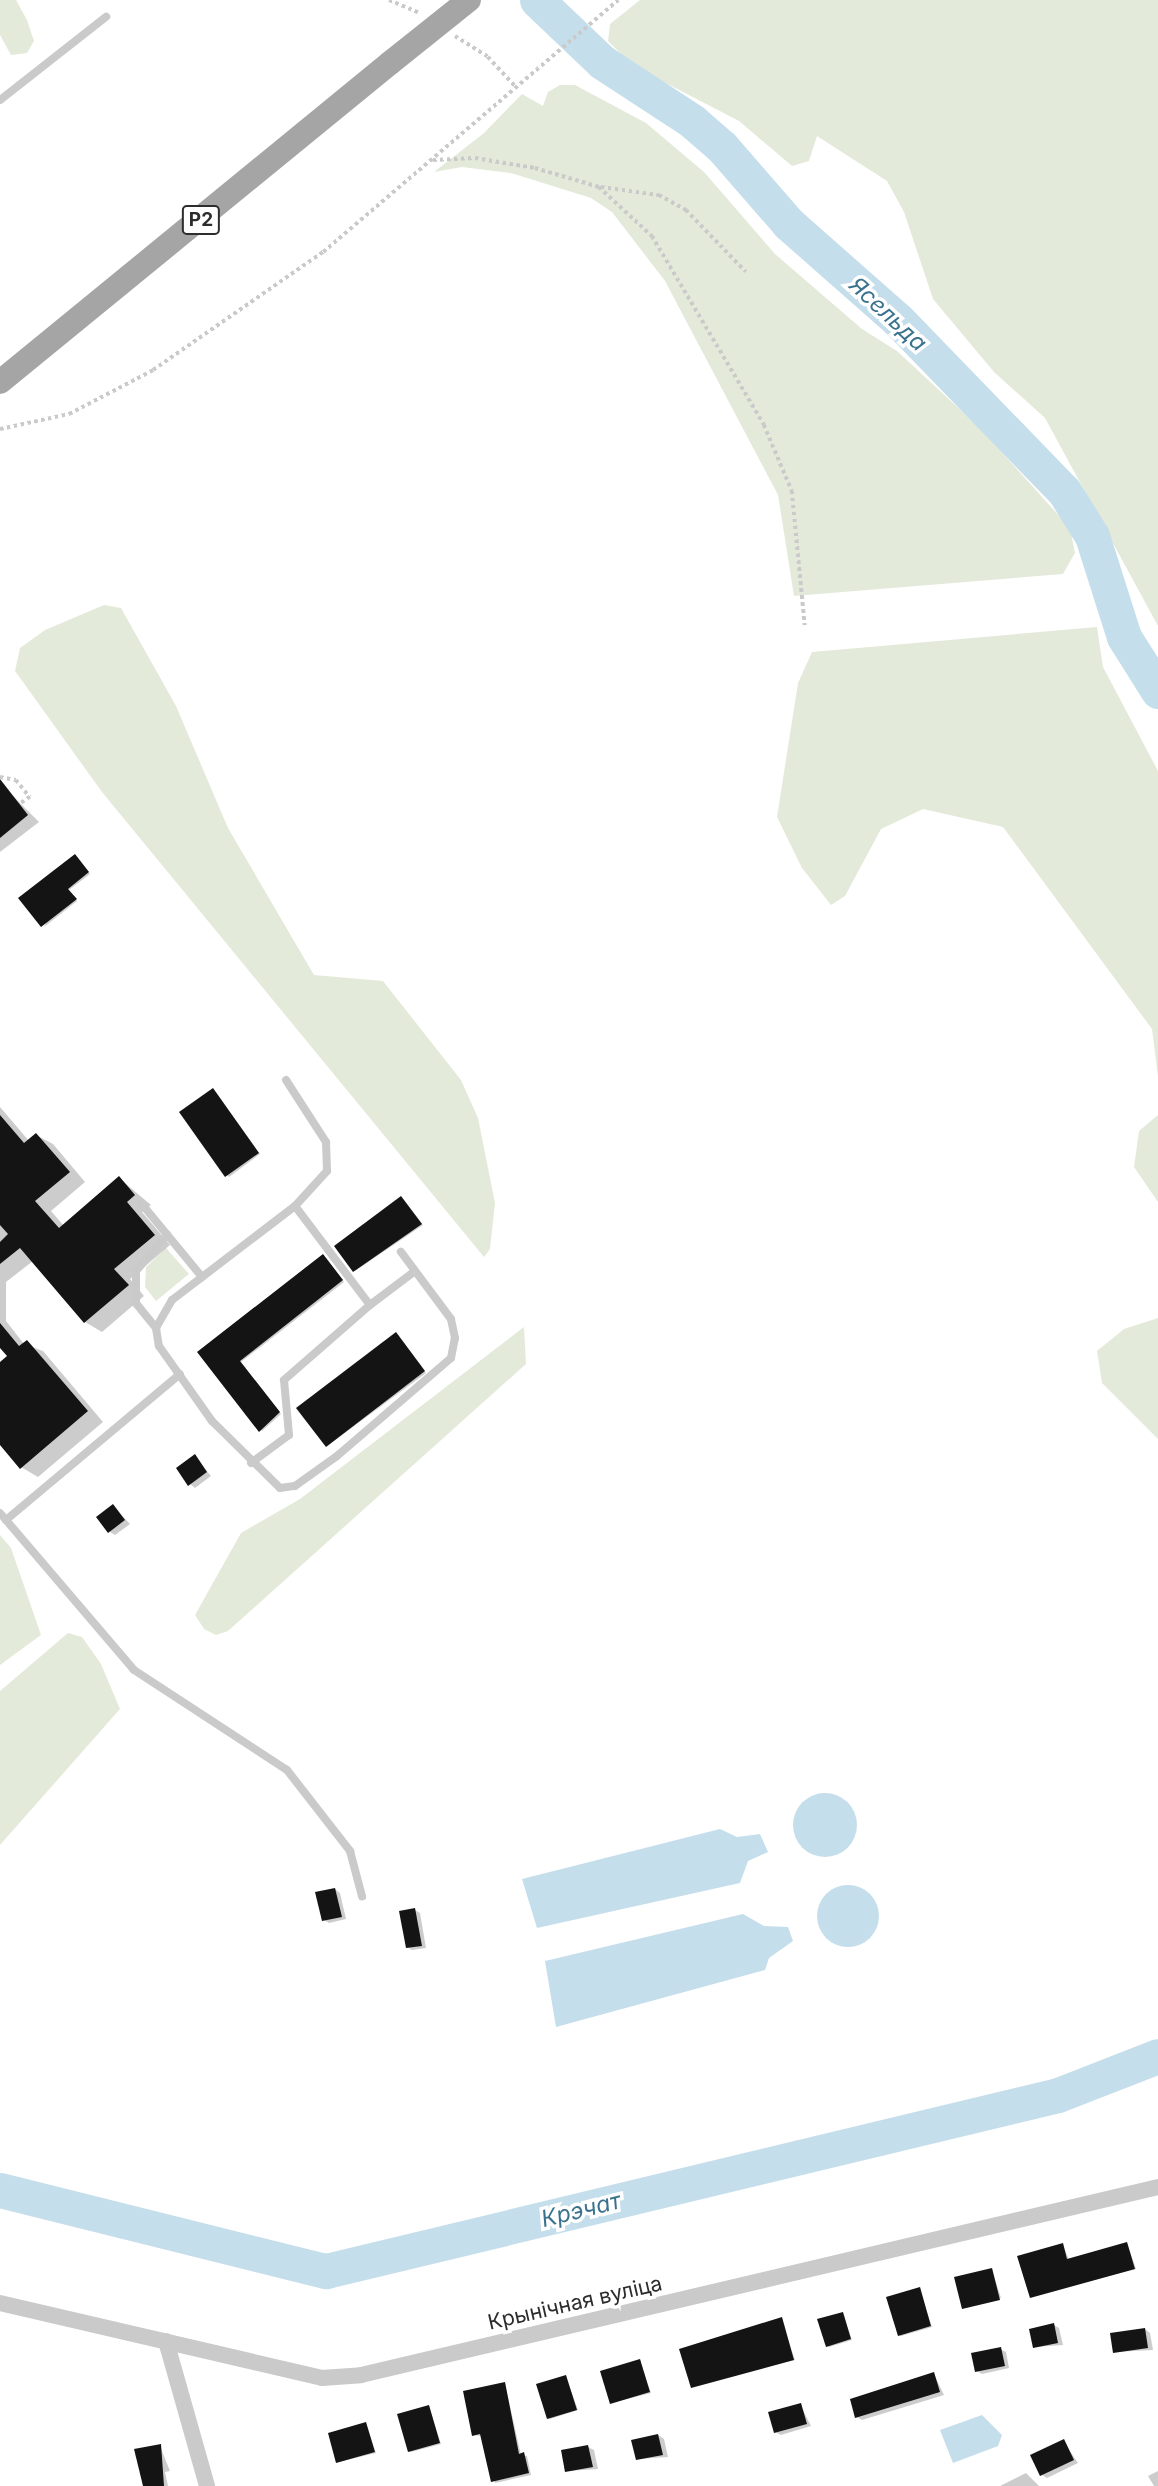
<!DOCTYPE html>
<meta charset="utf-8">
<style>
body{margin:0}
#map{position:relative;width:1158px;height:2486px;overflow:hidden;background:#fff;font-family:Inter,sans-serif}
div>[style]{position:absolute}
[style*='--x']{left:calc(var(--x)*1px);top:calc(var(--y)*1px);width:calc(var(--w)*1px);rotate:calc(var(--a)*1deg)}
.green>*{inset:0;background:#e4eada}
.water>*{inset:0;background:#c5deeb}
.round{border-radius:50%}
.shadow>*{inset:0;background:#0003}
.river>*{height:35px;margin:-17.5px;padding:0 17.5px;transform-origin:17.5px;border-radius:17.5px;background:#c5deeb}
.building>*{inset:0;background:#141414}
.path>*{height:3.5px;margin-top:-1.75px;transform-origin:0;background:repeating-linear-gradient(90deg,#cacaca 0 3.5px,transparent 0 7px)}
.service>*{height:8px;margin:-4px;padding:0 4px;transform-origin:4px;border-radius:4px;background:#cacaca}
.minor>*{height:16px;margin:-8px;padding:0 8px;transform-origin:8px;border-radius:8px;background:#cacaca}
.primary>*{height:24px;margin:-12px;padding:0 12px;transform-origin:12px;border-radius:12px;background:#a5a5a5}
.primary-bridge>*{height:24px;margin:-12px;padding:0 12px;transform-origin:12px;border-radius:12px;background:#a5a5a5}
span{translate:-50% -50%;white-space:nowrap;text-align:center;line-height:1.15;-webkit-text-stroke:7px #fff;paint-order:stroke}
.shield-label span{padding:2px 5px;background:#fff;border:2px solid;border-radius:5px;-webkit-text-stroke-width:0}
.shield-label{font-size:19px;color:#2d2d2d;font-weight:700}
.street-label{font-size:21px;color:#2d2d2d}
.water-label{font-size:23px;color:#3b738e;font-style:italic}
</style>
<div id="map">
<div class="green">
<div style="clip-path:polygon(0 0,16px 0,27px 20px,34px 41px,27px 53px,11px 55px,0 35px)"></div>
<div style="clip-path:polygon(640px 0,1158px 0,1158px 626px,1045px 418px,994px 372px,933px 299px,904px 212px,887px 181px,817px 136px,809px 161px,792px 166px,739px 121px,633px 66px,608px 41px,610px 24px)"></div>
<div style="clip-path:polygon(560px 85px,575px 85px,646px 123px,704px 172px,775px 254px,862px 329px,897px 351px,980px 428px,1070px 528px,1075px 553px,1063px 574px,794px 596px,778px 495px,665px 281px,612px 212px,591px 198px,511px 173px,462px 167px,434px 172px,484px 133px,522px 94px,543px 106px,548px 92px)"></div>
<div style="clip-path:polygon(104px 605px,121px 608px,176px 706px,228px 828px,314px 975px,383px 981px,461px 1080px,478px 1118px,495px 1203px,490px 1249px,484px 1257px,102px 792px,15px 671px,20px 648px,45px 630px)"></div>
<div style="clip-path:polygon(1097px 627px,1103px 667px,1158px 771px,1158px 1077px,1152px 1029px,1003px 827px,923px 809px,881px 829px,845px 896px,831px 905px,802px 868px,777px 817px,798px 683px,812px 652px)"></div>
<div style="clip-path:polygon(1158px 1115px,1158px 1202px,1134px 1167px,1139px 1131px)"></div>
<div style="clip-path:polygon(166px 1248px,189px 1274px,156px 1301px,145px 1287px,146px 1267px)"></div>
<div style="clip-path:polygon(1158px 1318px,1158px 1439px,1102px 1383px,1097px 1351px,1124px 1329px)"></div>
<div style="clip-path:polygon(524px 1327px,526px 1364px,228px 1631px,216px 1635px,204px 1629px,195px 1615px,241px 1533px,300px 1499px)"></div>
<div style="clip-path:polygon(0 1535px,11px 1548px,41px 1635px,0 1665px)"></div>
<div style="clip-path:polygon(68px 1633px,82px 1637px,101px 1664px,120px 1709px,0 1845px,0 1691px)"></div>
</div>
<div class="water">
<div class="round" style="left:793px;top:1793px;width:64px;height:64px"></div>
<div style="clip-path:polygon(720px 1829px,737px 1837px,760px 1834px,768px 1852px,748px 1861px,740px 1883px,537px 1928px,522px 1879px)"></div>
<div class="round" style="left:817px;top:1885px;width:62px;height:62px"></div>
<div style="clip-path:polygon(743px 1914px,764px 1926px,788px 1927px,793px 1941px,769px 1958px,765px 1970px,556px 2027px,545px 1961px)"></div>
<div style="clip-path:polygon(982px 2415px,1002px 2435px,998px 2446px,953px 2463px,940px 2430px)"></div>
</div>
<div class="shadow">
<div style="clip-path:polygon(8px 791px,39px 822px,0 852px,0 797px)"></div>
<div style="clip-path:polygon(77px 857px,90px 874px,69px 890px,77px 901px,44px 927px)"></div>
<div style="clip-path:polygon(215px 1092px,260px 1154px,229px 1177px,227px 1175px)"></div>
<div style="clip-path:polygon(0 1107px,29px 1141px,36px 1135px,53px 1144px,85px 1182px,51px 1211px,64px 1226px,119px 1178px,151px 1205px,142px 1212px,170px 1245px,130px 1279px,144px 1296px,102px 1332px,85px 1322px,33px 1261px,6px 1282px,6px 1321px,24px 1344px,43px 1351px,103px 1422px,38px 1477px,21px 1467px,0 1442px,0 1364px,9px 1356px,0 1345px)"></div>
<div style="clip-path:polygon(403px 1199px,423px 1225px,355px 1271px,336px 1247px)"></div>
<div style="clip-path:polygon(326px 1258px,344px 1282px,241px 1362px,281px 1414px,262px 1431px,200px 1353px)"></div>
<div style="clip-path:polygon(398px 1335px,426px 1373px,327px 1446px)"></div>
<div style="clip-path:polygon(195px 1457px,211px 1476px,195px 1488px,190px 1484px)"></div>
<div style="clip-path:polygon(113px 1506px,130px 1524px,115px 1535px,110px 1532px)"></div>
<div style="clip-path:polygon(335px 1889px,340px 1893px,346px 1919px,329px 1923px,324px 1920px)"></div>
<div style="clip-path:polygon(415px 1910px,420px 1913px,426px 1948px,412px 1950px,407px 1947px)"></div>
<div style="clip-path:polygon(1063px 2245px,1069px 2260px,1127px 2243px,1136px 2269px,1031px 2296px)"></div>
<div style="clip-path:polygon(992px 2270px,1001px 2298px,963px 2307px)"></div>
<div style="clip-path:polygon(919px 2289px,932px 2327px,901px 2336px,899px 2335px)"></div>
<div style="clip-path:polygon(843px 2314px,852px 2340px,829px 2347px,827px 2346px)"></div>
<div style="clip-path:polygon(781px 2319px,795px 2360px,692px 2386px)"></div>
<div style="clip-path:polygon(1054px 2325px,1059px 2328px,1063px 2345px,1035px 2347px)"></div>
<div style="clip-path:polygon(1145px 2329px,1150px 2333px,1153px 2350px,1114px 2352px)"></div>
<div style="clip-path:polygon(1000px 2349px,1006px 2352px,1009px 2368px,982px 2374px,977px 2371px)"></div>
<div style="clip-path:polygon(640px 2361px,651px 2393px,611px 2403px)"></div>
<div style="clip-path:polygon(934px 2374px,944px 2395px,862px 2420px,857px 2417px)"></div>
<div style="clip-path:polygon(566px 2377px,578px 2410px,550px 2419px,548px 2418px)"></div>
<div style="clip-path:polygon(505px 2384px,521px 2455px,527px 2456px,531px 2475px,495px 2483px,482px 2436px,473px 2435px)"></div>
<div style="clip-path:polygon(800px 2404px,811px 2426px,781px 2435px,775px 2432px)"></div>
<div style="clip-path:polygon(429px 2407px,441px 2444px,411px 2452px,409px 2451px)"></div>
<div style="clip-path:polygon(366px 2424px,376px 2453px,338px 2462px)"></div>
<div style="clip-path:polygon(658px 2435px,664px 2439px,668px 2457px,637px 2459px)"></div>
<div style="clip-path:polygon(1063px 2441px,1078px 2463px,1047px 2478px,1042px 2475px)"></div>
<div style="clip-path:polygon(160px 2446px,170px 2471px,165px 2472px,168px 2486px,144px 2486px)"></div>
<div style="clip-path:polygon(588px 2447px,594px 2450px,598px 2469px,567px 2471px)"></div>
<div style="clip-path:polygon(1158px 2471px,1158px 2486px,1154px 2486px,1148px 2476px)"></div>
<div style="clip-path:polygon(1026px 2473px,1039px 2486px,1000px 2486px)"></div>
</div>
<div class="river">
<div style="--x:537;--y:0;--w:90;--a:43.6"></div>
<div style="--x:602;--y:62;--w:108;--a:33.2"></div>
<div style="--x:692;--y:121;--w:40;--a:41"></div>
<div style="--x:722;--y:147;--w:102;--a:49"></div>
<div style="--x:789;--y:224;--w:145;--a:41.4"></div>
<div style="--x:898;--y:320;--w:238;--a:45.9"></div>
<div style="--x:1064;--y:491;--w:53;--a:58.1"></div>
<div style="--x:1092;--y:536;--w:106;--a:72.4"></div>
<div style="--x:1124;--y:637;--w:64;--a:57.8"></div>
<div style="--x:0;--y:2190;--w:336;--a:14"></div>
<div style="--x:326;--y:2271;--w:753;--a:-13.52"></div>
<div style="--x:1058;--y:2095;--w:107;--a:-21.3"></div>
</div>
<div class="building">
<div style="clip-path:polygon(0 779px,28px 815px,0 838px)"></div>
<div style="clip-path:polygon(75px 854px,89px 872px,68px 889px,77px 899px,41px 927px,18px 898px)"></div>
<div style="clip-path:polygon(213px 1088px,259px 1153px,225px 1177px,179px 1112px)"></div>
<div style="clip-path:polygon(0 1115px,24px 1143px,36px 1133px,70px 1172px,35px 1201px,59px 1228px,119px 1176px,135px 1195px,127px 1202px,155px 1235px,114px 1269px,129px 1285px,84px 1323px,20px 1248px,0 1264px,0 1242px,8px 1234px,0 1225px)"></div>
<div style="clip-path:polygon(401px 1196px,422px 1224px,353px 1272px,334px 1246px)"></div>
<div style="clip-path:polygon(323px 1254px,343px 1280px,240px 1361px,280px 1412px,259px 1432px,197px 1352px)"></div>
<div style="clip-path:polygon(0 1323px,19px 1346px,27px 1340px,88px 1411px,20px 1469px,0 1445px,0 1362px,7px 1356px,0 1348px)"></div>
<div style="clip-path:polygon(396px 1332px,425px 1371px,326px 1447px,296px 1408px)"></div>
<div style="clip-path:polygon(195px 1454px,207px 1472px,188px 1486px,176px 1468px)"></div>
<div style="clip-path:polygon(113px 1504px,125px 1520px,108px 1533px,96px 1517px)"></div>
<div style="clip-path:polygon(335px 1888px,342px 1917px,322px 1921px,315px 1892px)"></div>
<div style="clip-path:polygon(415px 1908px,422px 1946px,406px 1948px,399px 1911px)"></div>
<div style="clip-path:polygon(1127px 2242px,1135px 2269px,1030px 2298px,1017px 2256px,1063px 2243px,1067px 2259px)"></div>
<div style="clip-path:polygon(992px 2268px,1000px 2300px,962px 2309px,954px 2277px)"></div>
<div style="clip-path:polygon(920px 2287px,931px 2326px,898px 2336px,886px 2297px)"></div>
<div style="clip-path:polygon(843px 2312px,851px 2339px,826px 2347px,817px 2319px)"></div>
<div style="clip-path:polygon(782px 2317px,794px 2360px,691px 2388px,679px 2349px)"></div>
<div style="clip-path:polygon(1054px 2323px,1058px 2343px,1033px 2348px,1029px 2329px)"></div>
<div style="clip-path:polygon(1145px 2328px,1148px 2348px,1113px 2353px,1110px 2333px)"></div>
<div style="clip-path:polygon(1001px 2347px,1005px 2366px,975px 2372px,971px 2353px)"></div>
<div style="clip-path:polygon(640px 2359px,650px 2392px,610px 2404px,600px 2371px)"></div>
<div style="clip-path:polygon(934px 2372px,940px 2392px,855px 2418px,850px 2399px)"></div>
<div style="clip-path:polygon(566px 2375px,577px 2410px,547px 2419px,536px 2384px)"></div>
<div style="clip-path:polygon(505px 2382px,519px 2454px,524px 2452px,529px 2473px,491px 2482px,480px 2434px,472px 2436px,463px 2391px)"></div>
<div style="clip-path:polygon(801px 2403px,807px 2424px,774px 2433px,768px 2412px)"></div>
<div style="clip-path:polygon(429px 2405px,440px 2443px,408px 2452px,397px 2414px)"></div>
<div style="clip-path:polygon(366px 2422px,375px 2452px,336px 2463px,328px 2433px)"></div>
<div style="clip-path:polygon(658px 2434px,663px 2455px,636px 2460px,631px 2440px)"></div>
<div style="clip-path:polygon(1064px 2439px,1074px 2460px,1040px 2476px,1030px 2455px)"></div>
<div style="clip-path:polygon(161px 2444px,164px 2486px,143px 2486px,134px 2449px)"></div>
<div style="clip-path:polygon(588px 2445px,593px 2467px,565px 2472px,561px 2450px)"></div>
</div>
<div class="path">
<div style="--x:389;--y:0;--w:33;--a:23"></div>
<div style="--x:455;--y:36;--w:39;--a:32"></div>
<div style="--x:488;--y:57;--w:41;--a:47"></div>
<div style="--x:433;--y:160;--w:42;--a:-2.7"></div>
<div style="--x:475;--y:158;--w:61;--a:9.5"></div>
<div style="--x:535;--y:168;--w:67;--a:16.5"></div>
<div style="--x:599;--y:187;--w:72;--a:42.8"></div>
<div style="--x:652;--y:236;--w:220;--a:59.3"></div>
<div style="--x:764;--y:425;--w:72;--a:67"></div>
<div style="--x:792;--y:491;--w:135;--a:84.5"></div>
<div style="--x:601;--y:187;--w:59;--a:7.9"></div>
<div style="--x:659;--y:195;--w:31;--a:29"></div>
<div style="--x:686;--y:210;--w:86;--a:45.9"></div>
<div style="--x:0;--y:429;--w:71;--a:-12.3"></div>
<div style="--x:69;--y:414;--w:95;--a:-27.6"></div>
<div style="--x:153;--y:370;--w:207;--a:-34.8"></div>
<div style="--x:323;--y:252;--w:388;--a:-40.5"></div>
<div style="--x:0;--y:777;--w:16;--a:11"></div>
<div style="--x:16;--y:780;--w:22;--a:51"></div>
<div style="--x:30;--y:797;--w:12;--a:145"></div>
</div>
<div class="service">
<div style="--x:0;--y:100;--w:135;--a:-38.1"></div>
<div style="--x:286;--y:1080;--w:74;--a:57.2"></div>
<div style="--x:326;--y:1142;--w:29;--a:88"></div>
<div style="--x:327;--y:1171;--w:47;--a:132.4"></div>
<div style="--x:295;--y:1206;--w:155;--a:142.6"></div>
<div style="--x:172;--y:1300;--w:32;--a:120"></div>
<div style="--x:156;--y:1328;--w:18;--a:81"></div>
<div style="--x:159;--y:1346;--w:92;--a:54.8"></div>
<div style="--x:212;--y:1421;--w:95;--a:44.6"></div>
<div style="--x:280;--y:1488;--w:15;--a:-8"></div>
<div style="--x:295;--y:1486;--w:52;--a:-35.5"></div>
<div style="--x:337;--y:1456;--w:150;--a:-40.7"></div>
<div style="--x:451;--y:1358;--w:20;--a:-79"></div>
<div style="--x:455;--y:1338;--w:19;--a:-102"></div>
<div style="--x:451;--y:1319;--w:84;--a:-126.7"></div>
<div style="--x:141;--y:1203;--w:96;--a:50.5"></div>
<div style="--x:295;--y:1206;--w:124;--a:52.9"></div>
<div style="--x:370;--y:1305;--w:56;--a:-37.1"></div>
<div style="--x:156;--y:1328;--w:32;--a:-129"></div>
<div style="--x:136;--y:1303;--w:32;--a:-90"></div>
<div style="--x:136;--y:1271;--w:48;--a:-49.3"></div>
<div style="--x:251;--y:1463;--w:47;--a:-36.4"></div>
<div style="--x:289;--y:1435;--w:55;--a:-95.2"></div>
<div style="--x:284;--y:1380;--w:114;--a:-41.1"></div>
<div style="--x:0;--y:1513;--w:9;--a:49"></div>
<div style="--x:6;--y:1520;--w:227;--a:-40"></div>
<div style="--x:6;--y:1520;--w:197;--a:49.5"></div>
<div style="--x:134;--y:1670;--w:183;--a:33.2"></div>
<div style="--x:287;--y:1770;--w:103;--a:52.1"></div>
<div style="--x:350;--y:1851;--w:47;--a:75.1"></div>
</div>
<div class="minor">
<div style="--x:0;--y:2303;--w:331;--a:13.1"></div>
<div style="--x:322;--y:2378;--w:39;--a:-4"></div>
<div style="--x:361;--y:2375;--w:819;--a:-13.27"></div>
<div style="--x:166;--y:2341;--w:151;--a:74.2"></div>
</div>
<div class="primary">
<div style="--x:0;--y:382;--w:504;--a:-39.28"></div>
</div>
<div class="primary-bridge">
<div style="--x:390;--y:63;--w:101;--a:-38.6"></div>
</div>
<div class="shield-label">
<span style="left:201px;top:220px">Р2</span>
</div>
<div class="street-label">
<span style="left:575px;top:2303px;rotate:-13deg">Крынічная вуліца</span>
</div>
<div class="water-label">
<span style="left:888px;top:314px;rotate:43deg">Ясельда</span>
<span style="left:581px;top:2210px;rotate:-14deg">Крэчат</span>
</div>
</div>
